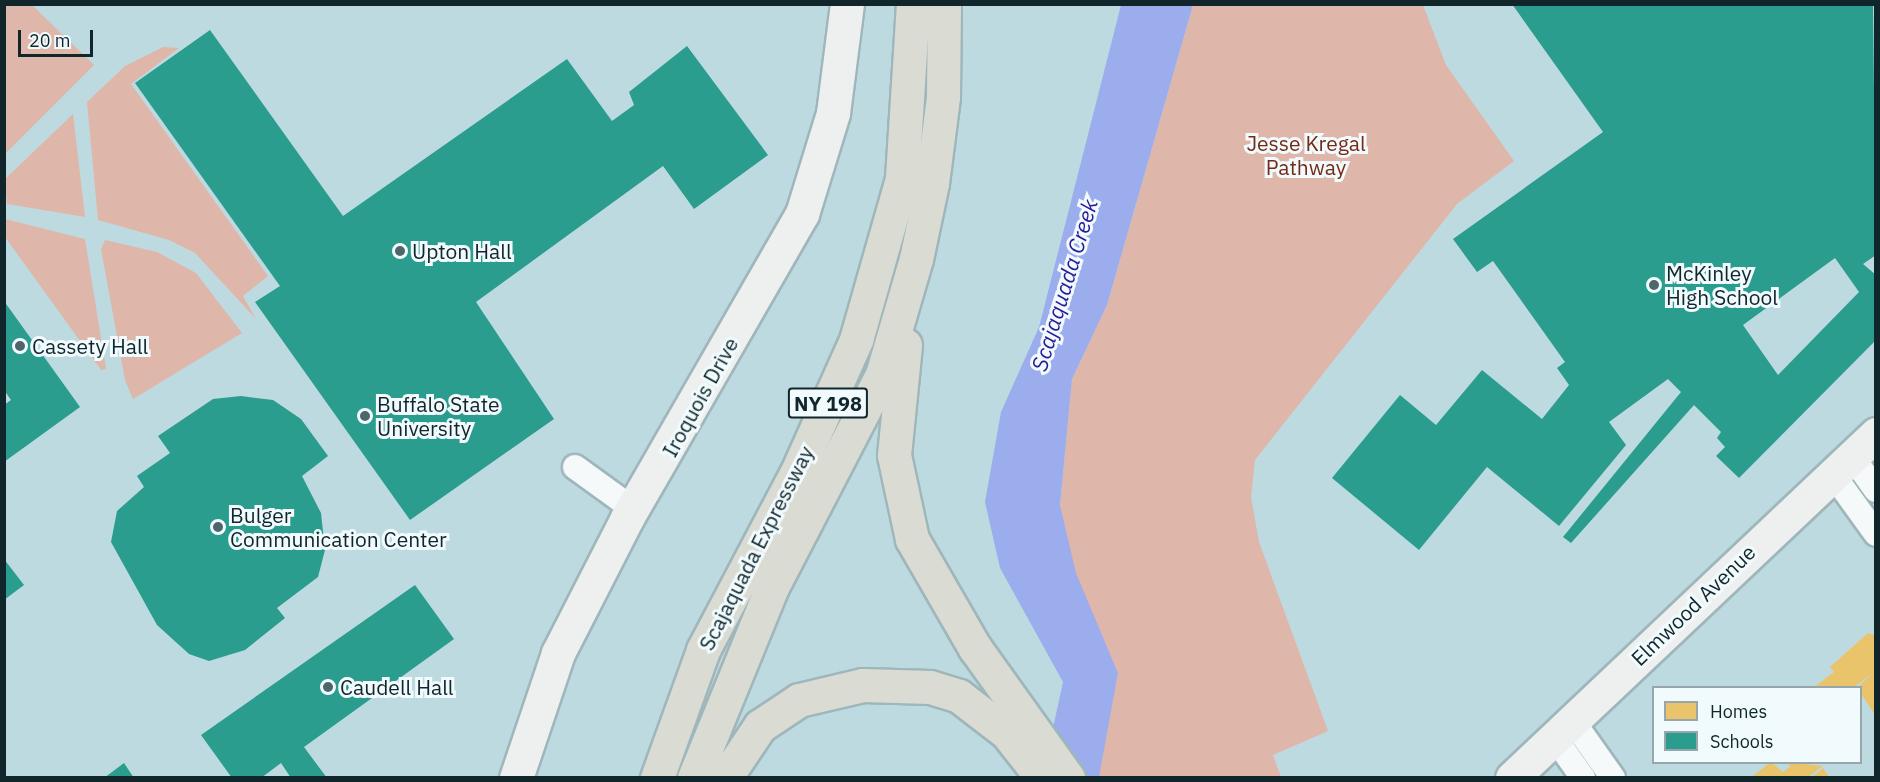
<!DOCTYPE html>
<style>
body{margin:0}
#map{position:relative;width:1880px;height:782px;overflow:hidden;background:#bddae1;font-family:"IBM Plex Sans",sans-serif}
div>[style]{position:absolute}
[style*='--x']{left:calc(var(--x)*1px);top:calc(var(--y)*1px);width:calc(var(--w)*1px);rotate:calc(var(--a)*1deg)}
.green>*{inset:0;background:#dfb6aa}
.water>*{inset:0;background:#9badec}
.homes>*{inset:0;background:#e9c46a}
.schools>*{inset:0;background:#2a9d8f}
.roads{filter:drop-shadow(2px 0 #9fb6bb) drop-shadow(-2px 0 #9fb6bb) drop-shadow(0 2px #9fb6bb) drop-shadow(0 -2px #9fb6bb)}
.street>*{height:24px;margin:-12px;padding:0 12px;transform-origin:12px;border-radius:12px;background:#f5f9fa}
.secondary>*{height:33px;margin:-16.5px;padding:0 16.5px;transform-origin:16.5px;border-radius:16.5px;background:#edf0ef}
.highway>*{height:33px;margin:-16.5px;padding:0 16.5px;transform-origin:16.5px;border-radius:16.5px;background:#dadcd3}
.dots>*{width:16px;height:16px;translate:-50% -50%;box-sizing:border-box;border:3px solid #f1fbfe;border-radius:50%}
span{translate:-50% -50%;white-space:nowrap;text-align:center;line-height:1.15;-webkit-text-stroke:6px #f1fbfe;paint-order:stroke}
.shield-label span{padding:2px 4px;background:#f1fbfe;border:2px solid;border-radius:4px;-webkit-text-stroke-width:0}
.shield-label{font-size:20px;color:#11262b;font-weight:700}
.park-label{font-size:21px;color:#762a15}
.poi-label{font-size:21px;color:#11262b}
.left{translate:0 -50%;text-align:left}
.street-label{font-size:21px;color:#11262b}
.water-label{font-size:22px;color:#291a97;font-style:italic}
.frame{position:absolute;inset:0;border:6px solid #11262b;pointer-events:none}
.legend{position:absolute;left:1652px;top:686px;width:210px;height:78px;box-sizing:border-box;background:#f1fbfe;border:2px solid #97a6aa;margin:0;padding:8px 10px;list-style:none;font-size:18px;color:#11262b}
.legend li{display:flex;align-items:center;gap:12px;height:30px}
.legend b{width:30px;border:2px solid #97a6aa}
.scale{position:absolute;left:18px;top:30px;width:75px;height:27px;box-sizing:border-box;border:3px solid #11262b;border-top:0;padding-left:8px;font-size:18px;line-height:21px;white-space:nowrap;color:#11262b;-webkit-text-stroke:4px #f1fbfe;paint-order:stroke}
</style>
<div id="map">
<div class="green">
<div style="clip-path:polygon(5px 4px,32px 5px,94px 65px,5px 154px)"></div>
<div style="clip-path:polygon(1193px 5px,1423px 5px,1446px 65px,1514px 161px,1457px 204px,1255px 460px,1251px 497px,1259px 542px,1328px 731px,1273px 755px,1281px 777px,1098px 777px,1118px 673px,1075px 573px,1060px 505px,1072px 379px,1107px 305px)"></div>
<div style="clip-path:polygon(163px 47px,179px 48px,131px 84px,268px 276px,243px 296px,256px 319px,195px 253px,169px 240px,98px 220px,87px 102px,125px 66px)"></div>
<div style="clip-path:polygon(73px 114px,85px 217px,7px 204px,5px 179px)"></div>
<div style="clip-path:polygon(5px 219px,85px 239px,106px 369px,101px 370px,5px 237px)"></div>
<div style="clip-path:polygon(105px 240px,157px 252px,196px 273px,242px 333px,133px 399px,125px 380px,101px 249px)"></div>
</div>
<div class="water">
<div style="clip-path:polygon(1121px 5px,1193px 5px,1107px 305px,1072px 379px,1060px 505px,1076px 573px,1118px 673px,1099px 777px,1031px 777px,1053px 728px,1063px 682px,1000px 568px,985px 502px,1001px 412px,1039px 327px)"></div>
</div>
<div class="homes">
<div style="clip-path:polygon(1868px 633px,1876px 636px,1876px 716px,1857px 688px,1873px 673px,1853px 688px,1813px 688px,1834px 672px,1830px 667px)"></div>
<div style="clip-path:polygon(1771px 762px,1783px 772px,1790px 767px,1788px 762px,1823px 766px,1807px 778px,1750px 778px)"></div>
<div style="clip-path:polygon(1823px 768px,1830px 778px,1811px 778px)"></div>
</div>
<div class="schools">
<div style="clip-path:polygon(evenodd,1512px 4px,1873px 4px,1876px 255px,1863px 264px,1876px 275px,1876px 340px,1739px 478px,1716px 456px,1725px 447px,1717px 438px,1721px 432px,1694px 405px,1571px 543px,1563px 537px,1681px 392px,1668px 379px,1609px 422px,1626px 445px,1559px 526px,1487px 467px,1419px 550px,1332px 478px,1400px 395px,1436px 425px,1482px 370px,1542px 419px,1569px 385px,1557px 368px,1565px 362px,1493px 261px,1477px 272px,1453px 239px,1603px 132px,1512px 4px,1835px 258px,1859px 292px,1778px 375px,1743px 325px,1835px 258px)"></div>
<div style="clip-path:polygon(210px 30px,343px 216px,567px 59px,612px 121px,634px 105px,629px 92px,687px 46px,768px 155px,694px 209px,663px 166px,476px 302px,554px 419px,410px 520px,255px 302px,280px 286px,135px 83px)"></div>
<div style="clip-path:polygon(4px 301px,80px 407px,4px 462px,4px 405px,11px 400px,4px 390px)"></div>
<div style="clip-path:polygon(241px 396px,273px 400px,301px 419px,328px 456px,302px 476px,321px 513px,325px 550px,318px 577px,277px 608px,285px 618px,245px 650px,209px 661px,189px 654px,157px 625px,111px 542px,117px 511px,144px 487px,137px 476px,170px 453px,158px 436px,213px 399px)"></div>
<div style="clip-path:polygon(4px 559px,24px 585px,4px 600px)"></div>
<div style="clip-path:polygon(415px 585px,454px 639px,304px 747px,327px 778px,291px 778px,281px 763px,261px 778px,232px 778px,201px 735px)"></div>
<div style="clip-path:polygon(124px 763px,134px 778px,104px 778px)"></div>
</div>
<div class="roads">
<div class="street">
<div style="--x:1851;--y:455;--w:43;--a:54.5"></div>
<div style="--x:575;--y:467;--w:72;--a:35.9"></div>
<div style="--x:1832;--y:473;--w:75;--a:54.2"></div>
<div style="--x:1572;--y:720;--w:71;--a:54.7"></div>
<div style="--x:1554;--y:737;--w:50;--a:54.7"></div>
</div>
<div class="secondary">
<div style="--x:516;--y:778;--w:132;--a:-71.4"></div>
<div style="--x:558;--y:653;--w:152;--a:-62.9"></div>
<div style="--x:627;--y:518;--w:351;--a:-60.1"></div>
<div style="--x:802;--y:214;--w:106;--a:-72.9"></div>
<div style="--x:833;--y:113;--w:110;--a:-82.7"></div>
<div style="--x:1512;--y:778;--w:501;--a:-43.38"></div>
</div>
<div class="highway">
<div style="--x:905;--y:345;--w:111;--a:95.7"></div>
<div style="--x:894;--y:455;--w:86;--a:77.9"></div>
<div style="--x:912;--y:539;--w:126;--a:60"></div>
<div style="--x:975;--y:648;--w:160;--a:54.4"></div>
<div style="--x:657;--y:778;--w:136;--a:-70.2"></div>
<div style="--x:703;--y:650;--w:201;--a:-62.2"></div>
<div style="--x:797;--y:472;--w:145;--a:-65.9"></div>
<div style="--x:856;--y:340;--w:168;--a:-74.1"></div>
<div style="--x:902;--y:178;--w:174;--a:-86.4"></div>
<div style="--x:694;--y:778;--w:206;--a:-67.8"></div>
<div style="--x:772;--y:587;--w:239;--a:-62.6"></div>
<div style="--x:882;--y:375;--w:121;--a:-73.7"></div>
<div style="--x:916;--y:259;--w:78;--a:-78.1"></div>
<div style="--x:932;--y:183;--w:87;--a:-82.7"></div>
<div style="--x:943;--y:97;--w:93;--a:-89.4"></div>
<div style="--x:725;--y:778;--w:63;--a:-56.1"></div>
<div style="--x:760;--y:726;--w:47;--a:-33.7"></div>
<div style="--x:799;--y:700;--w:66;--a:-13.2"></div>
<div style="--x:863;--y:685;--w:67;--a:1.7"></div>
<div style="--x:930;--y:687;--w:30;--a:17"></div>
<div style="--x:959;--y:696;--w:61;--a:37.6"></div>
<div style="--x:1007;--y:733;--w:48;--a:51.7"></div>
</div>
</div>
<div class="dots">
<div style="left:400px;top:251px;background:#4d656b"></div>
<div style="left:1654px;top:285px;background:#4d656b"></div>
<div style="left:20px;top:346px;background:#4d656b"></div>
<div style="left:365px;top:416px;background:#4d656b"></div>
<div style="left:218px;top:527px;background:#4d656b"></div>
<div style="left:328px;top:687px;background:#4d656b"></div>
</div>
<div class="shield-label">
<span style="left:828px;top:403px">NY 198</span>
</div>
<div class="park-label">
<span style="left:1306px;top:155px">Jesse Kregal<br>Pathway</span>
</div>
<div class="poi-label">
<span class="left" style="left:412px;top:251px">Upton Hall</span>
<span class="left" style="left:1666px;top:285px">McKinley<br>High School</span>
<span class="left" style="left:32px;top:346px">Cassety Hall</span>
<span class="left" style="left:377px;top:416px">Buffalo State<br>University</span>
<span class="left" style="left:230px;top:527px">Bulger<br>Communication Center</span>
<span class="left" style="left:340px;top:687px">Caudell Hall</span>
</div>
<div class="street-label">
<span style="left:700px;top:397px;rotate:-61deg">Iroquois Drive</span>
<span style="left:756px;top:548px;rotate:-63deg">Scajaquada Expressway</span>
<span style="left:1693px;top:605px;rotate:-44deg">Elmwood Avenue</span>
</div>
<div class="water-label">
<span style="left:1064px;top:285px;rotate:-73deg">Scajaquada Creek</span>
</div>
<div class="frame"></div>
<ul class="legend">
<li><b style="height:16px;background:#e9c46a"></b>Homes</li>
<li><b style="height:16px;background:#2a9d8f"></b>Schools</li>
</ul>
<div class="scale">20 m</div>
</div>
